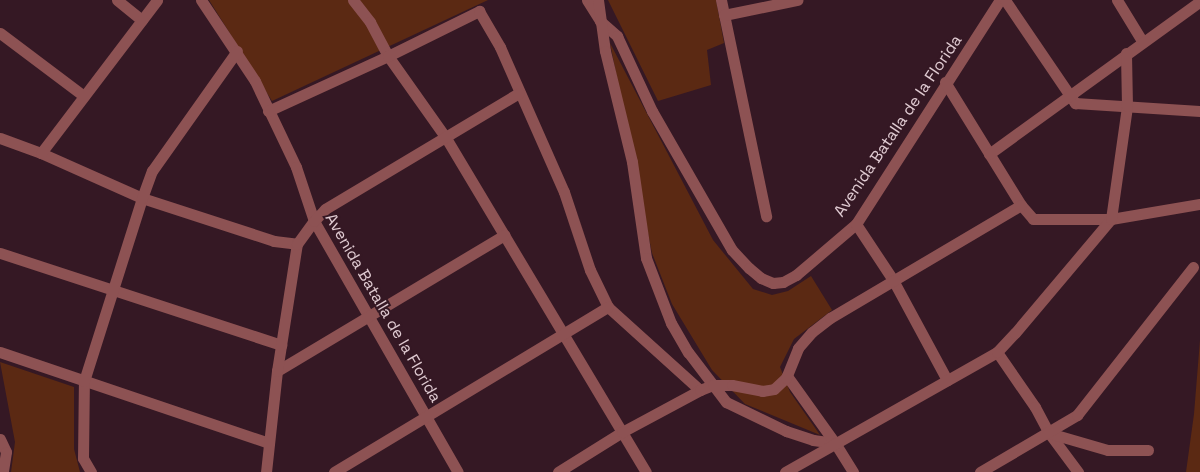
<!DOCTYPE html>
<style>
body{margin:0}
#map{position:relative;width:1200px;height:472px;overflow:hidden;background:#351824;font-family:"Space Grotesk",sans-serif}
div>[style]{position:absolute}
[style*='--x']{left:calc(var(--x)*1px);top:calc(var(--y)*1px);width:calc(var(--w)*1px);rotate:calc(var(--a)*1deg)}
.green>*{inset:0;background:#5b2913}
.minor>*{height:11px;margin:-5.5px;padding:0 5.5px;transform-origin:5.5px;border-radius:5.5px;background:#8d5253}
span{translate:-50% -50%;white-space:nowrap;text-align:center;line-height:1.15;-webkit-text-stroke:4px #351824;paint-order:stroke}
.street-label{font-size:16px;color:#e0cbd2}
</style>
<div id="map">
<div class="green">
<div style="clip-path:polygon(209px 0,488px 0,272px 101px)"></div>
<div style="clip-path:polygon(608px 0,716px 0,724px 43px,707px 50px,711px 85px,658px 101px)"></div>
<div style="clip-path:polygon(610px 43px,713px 240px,753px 289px,772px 295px,788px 291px,811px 276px,832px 310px,794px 339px,780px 367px,790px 392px,820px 435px,745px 404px,712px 370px,672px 304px,652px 253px)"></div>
<div style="clip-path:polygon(1200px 340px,1200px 472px,1186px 472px,1194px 414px)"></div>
<div style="clip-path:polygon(0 362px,74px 387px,74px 449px,80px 472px,11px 472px,15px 442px)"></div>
</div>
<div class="minor">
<div style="--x:117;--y:0;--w:32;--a:39"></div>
<div style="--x:201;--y:0;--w:97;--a:56.3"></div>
<div style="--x:255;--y:81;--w:95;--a:64.5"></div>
<div style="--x:296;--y:167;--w:57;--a:71.6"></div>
<div style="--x:314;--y:221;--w:289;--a:60.2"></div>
<div style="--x:353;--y:0;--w:28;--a:52"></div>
<div style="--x:370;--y:22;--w:38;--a:62"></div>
<div style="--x:388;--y:56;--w:100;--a:54.7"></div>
<div style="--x:446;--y:138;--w:389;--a:59.1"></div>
<div style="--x:587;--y:0;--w:25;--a:58"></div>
<div style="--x:600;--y:21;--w:23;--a:41"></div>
<div style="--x:617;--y:36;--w:83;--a:65"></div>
<div style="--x:652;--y:111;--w:160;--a:60.1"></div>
<div style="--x:732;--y:250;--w:25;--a:47"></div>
<div style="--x:749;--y:268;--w:16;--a:40"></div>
<div style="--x:761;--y:278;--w:13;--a:23"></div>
<div style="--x:773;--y:283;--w:10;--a:-6"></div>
<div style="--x:783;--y:282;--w:15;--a:-28"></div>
<div style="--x:796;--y:275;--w:79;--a:-40.4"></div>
<div style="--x:856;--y:224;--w:266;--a:-57.3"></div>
<div style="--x:598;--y:0;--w:51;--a:82.2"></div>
<div style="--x:605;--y:51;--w:114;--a:76.3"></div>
<div style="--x:632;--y:162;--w:97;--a:81.7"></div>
<div style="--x:646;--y:258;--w:70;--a:69"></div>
<div style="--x:671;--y:323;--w:34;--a:60"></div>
<div style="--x:688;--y:352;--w:63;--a:52.8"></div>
<div style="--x:726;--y:402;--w:67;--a:25.8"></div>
<div style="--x:786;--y:431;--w:28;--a:18"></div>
<div style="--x:813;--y:440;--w:22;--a:8"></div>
<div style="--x:721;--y:0;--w:221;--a:78.2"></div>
<div style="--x:1005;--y:0;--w:125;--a:55.8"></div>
<div style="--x:1075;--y:103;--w:125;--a:3.7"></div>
<div style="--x:1117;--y:0;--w:48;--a:58.6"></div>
<div style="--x:724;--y:15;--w:75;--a:-11.6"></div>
<div style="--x:0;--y:33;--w:105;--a:36.9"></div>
<div style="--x:945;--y:82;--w:145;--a:58.3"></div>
<div style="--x:1021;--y:205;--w:18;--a:49"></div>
<div style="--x:1033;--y:219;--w:78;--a:0"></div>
<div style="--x:1111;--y:219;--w:90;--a:-9.6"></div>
<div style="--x:268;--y:111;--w:132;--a:-24.6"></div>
<div style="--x:388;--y:56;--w:102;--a:-26.3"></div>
<div style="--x:479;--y:11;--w:42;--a:59.7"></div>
<div style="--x:500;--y:47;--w:158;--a:66.2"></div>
<div style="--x:564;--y:192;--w:82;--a:71.6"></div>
<div style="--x:590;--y:270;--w:41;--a:64.1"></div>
<div style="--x:608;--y:307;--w:124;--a:42.1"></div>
<div style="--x:0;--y:138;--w:44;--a:20.1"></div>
<div style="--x:41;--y:153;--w:111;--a:24"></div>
<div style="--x:142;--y:198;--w:139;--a:18"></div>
<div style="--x:274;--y:241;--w:23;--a:7"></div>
<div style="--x:41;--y:153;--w:192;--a:-52.8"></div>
<div style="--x:989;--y:154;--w:261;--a:-35.9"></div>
<div style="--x:856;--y:224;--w:67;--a:56.5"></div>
<div style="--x:893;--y:280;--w:114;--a:61.6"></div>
<div style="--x:0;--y:253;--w:296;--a:18.1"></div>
<div style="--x:0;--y:352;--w:284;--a:18.7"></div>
<div style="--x:997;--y:352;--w:67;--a:55.4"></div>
<div style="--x:1035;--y:407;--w:30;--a:62"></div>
<div style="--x:1049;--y:433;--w:49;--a:53.4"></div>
<div style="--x:277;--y:371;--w:265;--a:-30.9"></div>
<div style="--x:787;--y:376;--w:82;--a:54.4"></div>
<div style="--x:835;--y:443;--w:34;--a:58"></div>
<div style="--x:1049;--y:433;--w:61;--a:16.1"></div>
<div style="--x:1108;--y:450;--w:40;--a:0"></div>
<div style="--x:0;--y:439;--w:14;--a:65"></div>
<div style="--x:6;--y:452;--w:20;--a:99"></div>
<div style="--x:91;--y:472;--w:16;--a:-120"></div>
<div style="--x:83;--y:458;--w:77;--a:-89.3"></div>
<div style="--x:84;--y:381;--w:192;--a:-72.4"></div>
<div style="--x:142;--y:198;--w:29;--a:-70"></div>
<div style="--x:152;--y:171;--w:147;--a:-54.7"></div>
<div style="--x:266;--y:472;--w:102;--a:-83.8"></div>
<div style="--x:277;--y:371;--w:129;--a:-81.1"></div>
<div style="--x:297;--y:244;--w:29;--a:-54"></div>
<div style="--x:314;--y:221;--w:16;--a:-47"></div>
<div style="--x:325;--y:209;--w:226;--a:-30.9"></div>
<div style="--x:334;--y:472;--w:320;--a:-31.1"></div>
<div style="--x:558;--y:472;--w:75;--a:-32"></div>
<div style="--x:622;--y:432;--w:89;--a:-28.3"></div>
<div style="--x:700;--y:390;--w:14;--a:-21"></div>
<div style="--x:713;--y:385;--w:19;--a:0"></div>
<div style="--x:732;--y:385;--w:31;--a:11"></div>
<div style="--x:762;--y:391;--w:12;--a:-9"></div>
<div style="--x:774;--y:389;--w:16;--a:-43"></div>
<div style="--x:786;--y:378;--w:32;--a:-68"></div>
<div style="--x:798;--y:348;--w:21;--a:-49"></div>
<div style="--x:812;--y:332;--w:23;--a:-38"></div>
<div style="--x:830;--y:318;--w:222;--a:-30.6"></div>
<div style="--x:785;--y:472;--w:244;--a:-29.5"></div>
<div style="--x:997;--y:352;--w:26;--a:-47"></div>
<div style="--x:1015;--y:333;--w:149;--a:-49.9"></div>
<div style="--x:1111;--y:219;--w:114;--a:-81.9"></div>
<div style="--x:1127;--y:106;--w:53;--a:-91.1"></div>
<div style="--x:980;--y:472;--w:113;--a:-30.4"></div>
<div style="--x:1077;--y:415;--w:188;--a:-51.9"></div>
</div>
<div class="street-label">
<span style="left:898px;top:126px;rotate:-56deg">Avenida Batalla de la Florida</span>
<span style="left:383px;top:308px;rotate:60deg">Avenida Batalla de la Florida</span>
</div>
</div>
